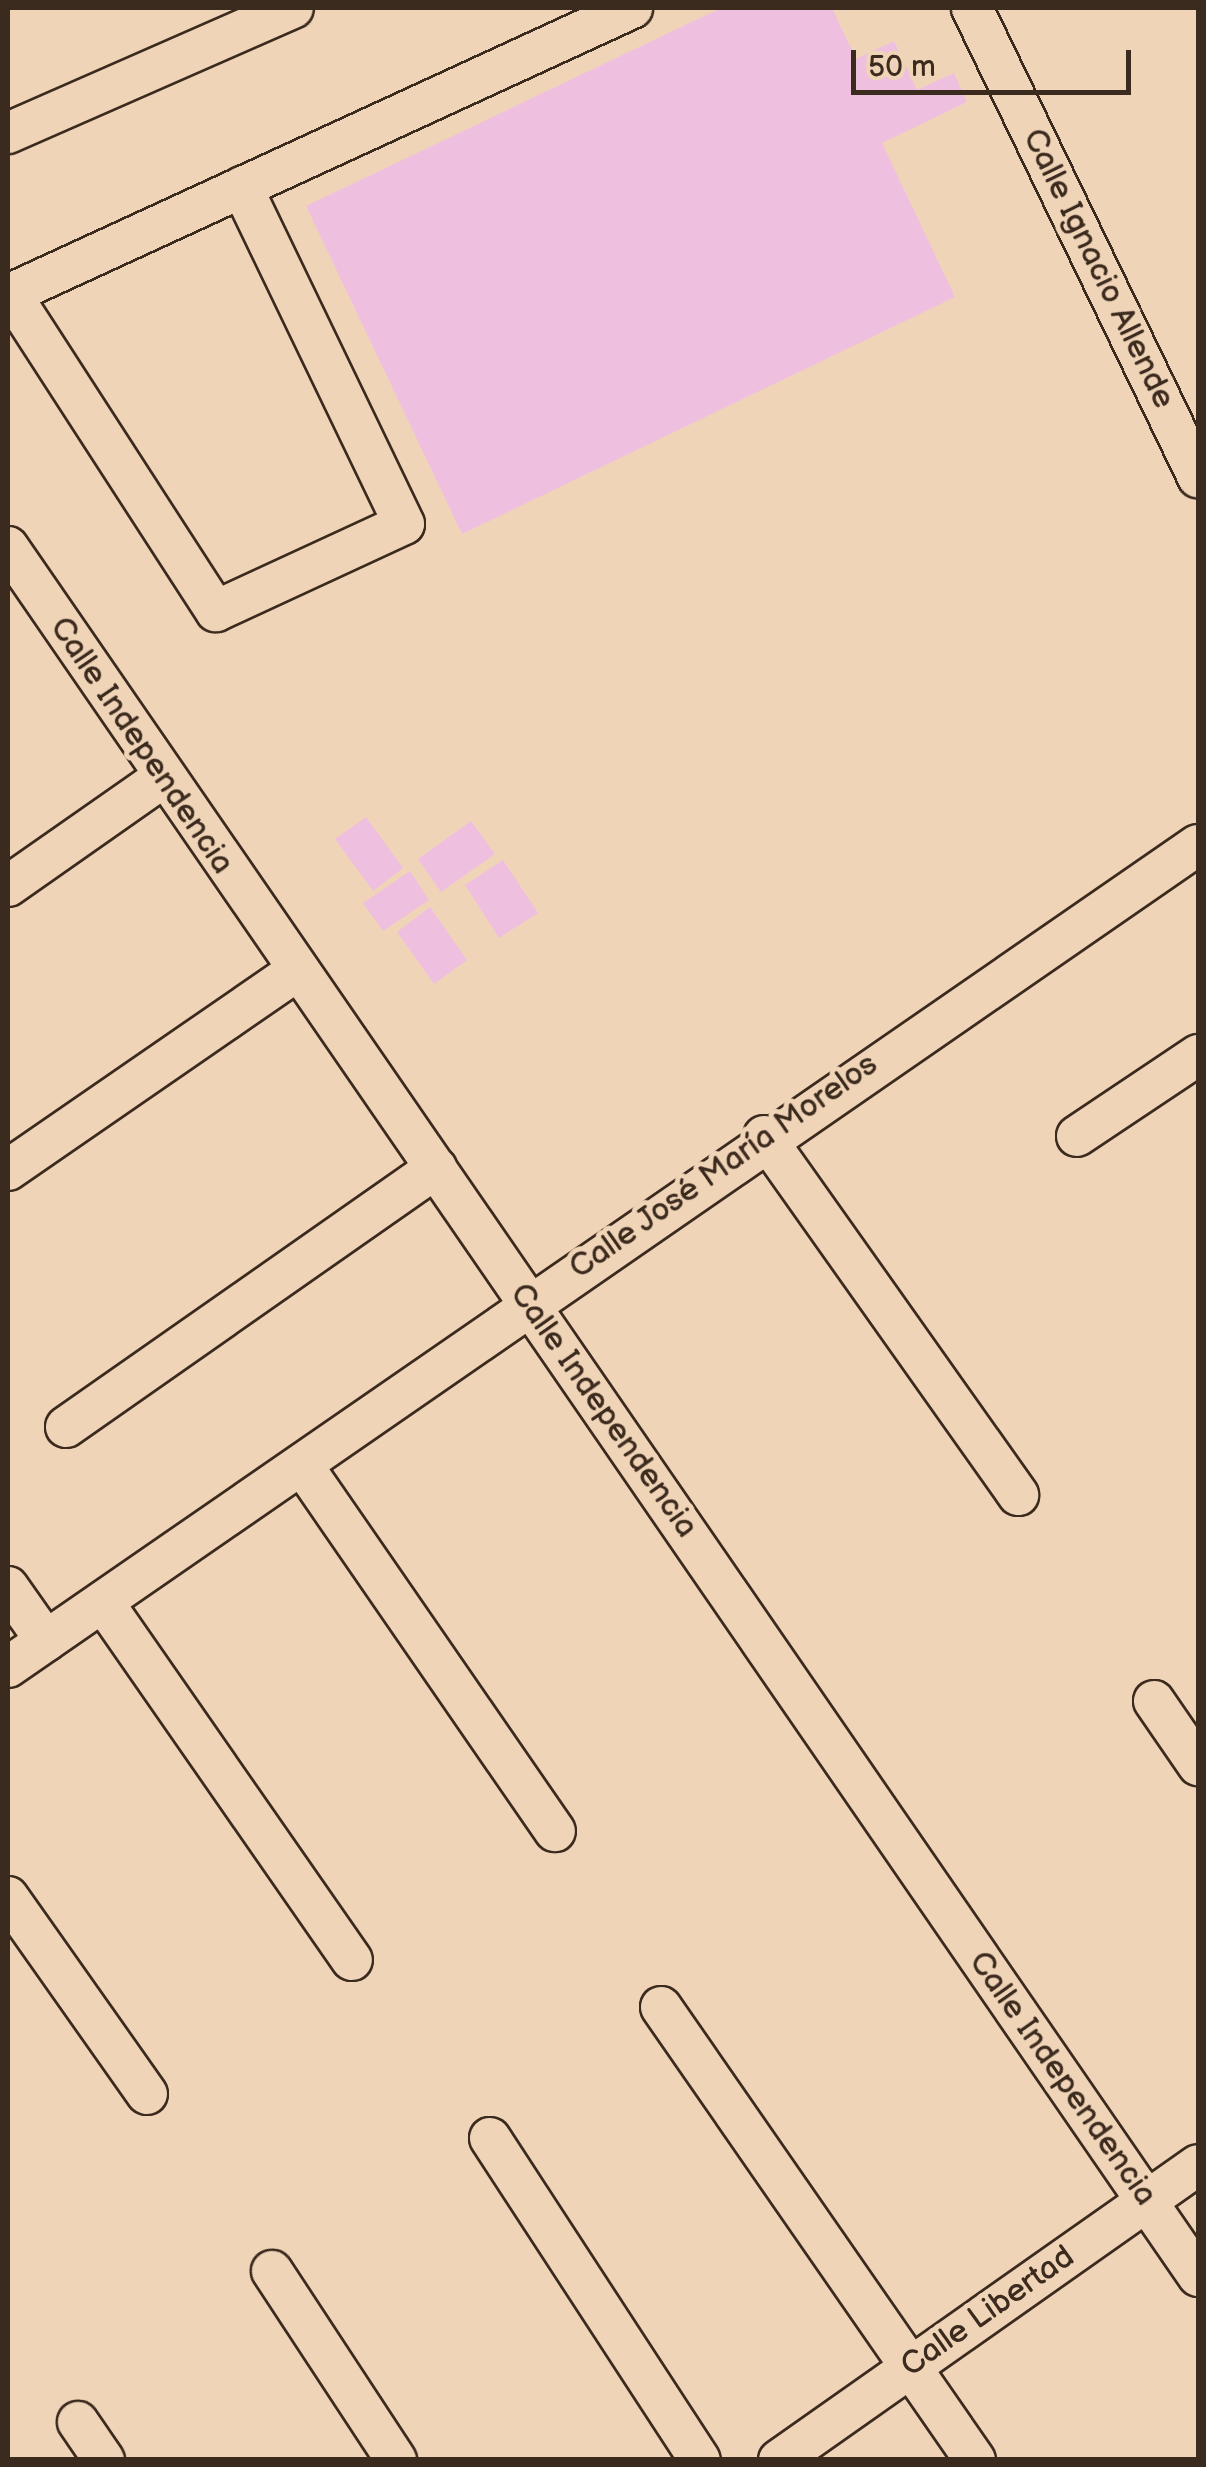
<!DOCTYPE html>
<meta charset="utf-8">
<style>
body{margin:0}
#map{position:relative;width:1206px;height:2467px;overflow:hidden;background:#f0d4b7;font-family:"Balsamiq Sans",sans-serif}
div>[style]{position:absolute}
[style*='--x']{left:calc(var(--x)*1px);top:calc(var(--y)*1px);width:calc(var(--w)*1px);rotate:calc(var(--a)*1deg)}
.building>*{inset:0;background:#efbfe0}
.roads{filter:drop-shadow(2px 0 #3b2a1e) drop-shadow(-2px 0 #3b2a1e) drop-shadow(0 2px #3b2a1e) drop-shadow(0 -2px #3b2a1e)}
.minor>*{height:40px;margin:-20px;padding:0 20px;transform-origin:20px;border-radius:20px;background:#f0d4b7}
span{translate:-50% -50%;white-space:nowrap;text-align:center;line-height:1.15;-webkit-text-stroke:10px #f0d4b7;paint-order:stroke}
.street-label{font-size:32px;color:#3b2a1e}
.frame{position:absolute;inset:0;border:10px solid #3b2a1e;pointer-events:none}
.scale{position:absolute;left:851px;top:50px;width:280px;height:45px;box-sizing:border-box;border:5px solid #3b2a1e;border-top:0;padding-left:12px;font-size:30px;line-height:35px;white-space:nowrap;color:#3b2a1e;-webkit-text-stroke:8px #f0d4b7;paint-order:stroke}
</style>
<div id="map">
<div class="building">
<div style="clip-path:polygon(721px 8px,832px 8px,856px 59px,894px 41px,917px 90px,954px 73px,967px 102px,882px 143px,955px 297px,462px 534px,306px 206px)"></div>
<div style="clip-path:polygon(366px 817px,403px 868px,373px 891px,335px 839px)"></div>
<div style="clip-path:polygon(471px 821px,495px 854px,441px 892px,418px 859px)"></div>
<div style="clip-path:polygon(503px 860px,538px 913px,499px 938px,465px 885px)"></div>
<div style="clip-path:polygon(410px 871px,429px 900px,383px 931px,363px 903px)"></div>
<div style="clip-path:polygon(430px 907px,467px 960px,434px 984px,397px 932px)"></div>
</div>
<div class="roads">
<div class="minor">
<div style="--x:972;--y:8;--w:521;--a:64.27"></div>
<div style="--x:8;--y:133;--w:311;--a:-23.7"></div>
<div style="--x:10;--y:293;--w:379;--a:57.1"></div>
<div style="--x:216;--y:611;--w:207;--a:-24.8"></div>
<div style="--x:404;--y:524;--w:374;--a:-115.7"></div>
<div style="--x:8;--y:295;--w:687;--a:-24.7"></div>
<div style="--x:8;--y:547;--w:2099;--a:55.46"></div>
<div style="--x:8;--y:886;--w:187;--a:-35"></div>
<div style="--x:764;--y:1136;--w:440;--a:54.7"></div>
<div style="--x:1077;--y:1136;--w:146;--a:-33.8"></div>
<div style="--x:8;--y:1170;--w:351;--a:-34.6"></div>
<div style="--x:66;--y:1427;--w:452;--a:-35"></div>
<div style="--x:305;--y:1469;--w:440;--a:55.4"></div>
<div style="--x:8;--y:1587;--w:66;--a:54.9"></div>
<div style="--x:103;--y:1602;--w:436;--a:55.2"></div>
<div style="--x:8;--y:1667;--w:1446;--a:-34.64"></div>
<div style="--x:1154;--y:1701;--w:78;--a:55.5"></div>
<div style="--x:8;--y:1897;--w:241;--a:54.8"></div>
<div style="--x:661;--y:2007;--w:551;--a:55.27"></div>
<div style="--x:490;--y:2138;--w:384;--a:56.9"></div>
<div style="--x:272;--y:2271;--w:226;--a:56.7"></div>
<div style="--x:78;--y:2422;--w:46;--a:55.6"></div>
<div style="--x:779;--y:2460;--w:512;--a:-35.15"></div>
</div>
</div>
<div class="street-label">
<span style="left:1098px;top:269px;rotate:64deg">Calle Ignacio Allende</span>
<span style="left:141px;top:746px;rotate:56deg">Calle Independencia</span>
<span style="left:724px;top:1167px;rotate:-35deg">Calle José María Morelos</span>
<span style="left:603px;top:1411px;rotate:55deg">Calle Independencia</span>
<span style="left:1062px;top:2079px;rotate:55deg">Calle Independencia</span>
<span style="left:988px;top:2312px;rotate:-35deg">Calle Libertad</span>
</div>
<div class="frame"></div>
<div class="scale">50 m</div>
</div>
